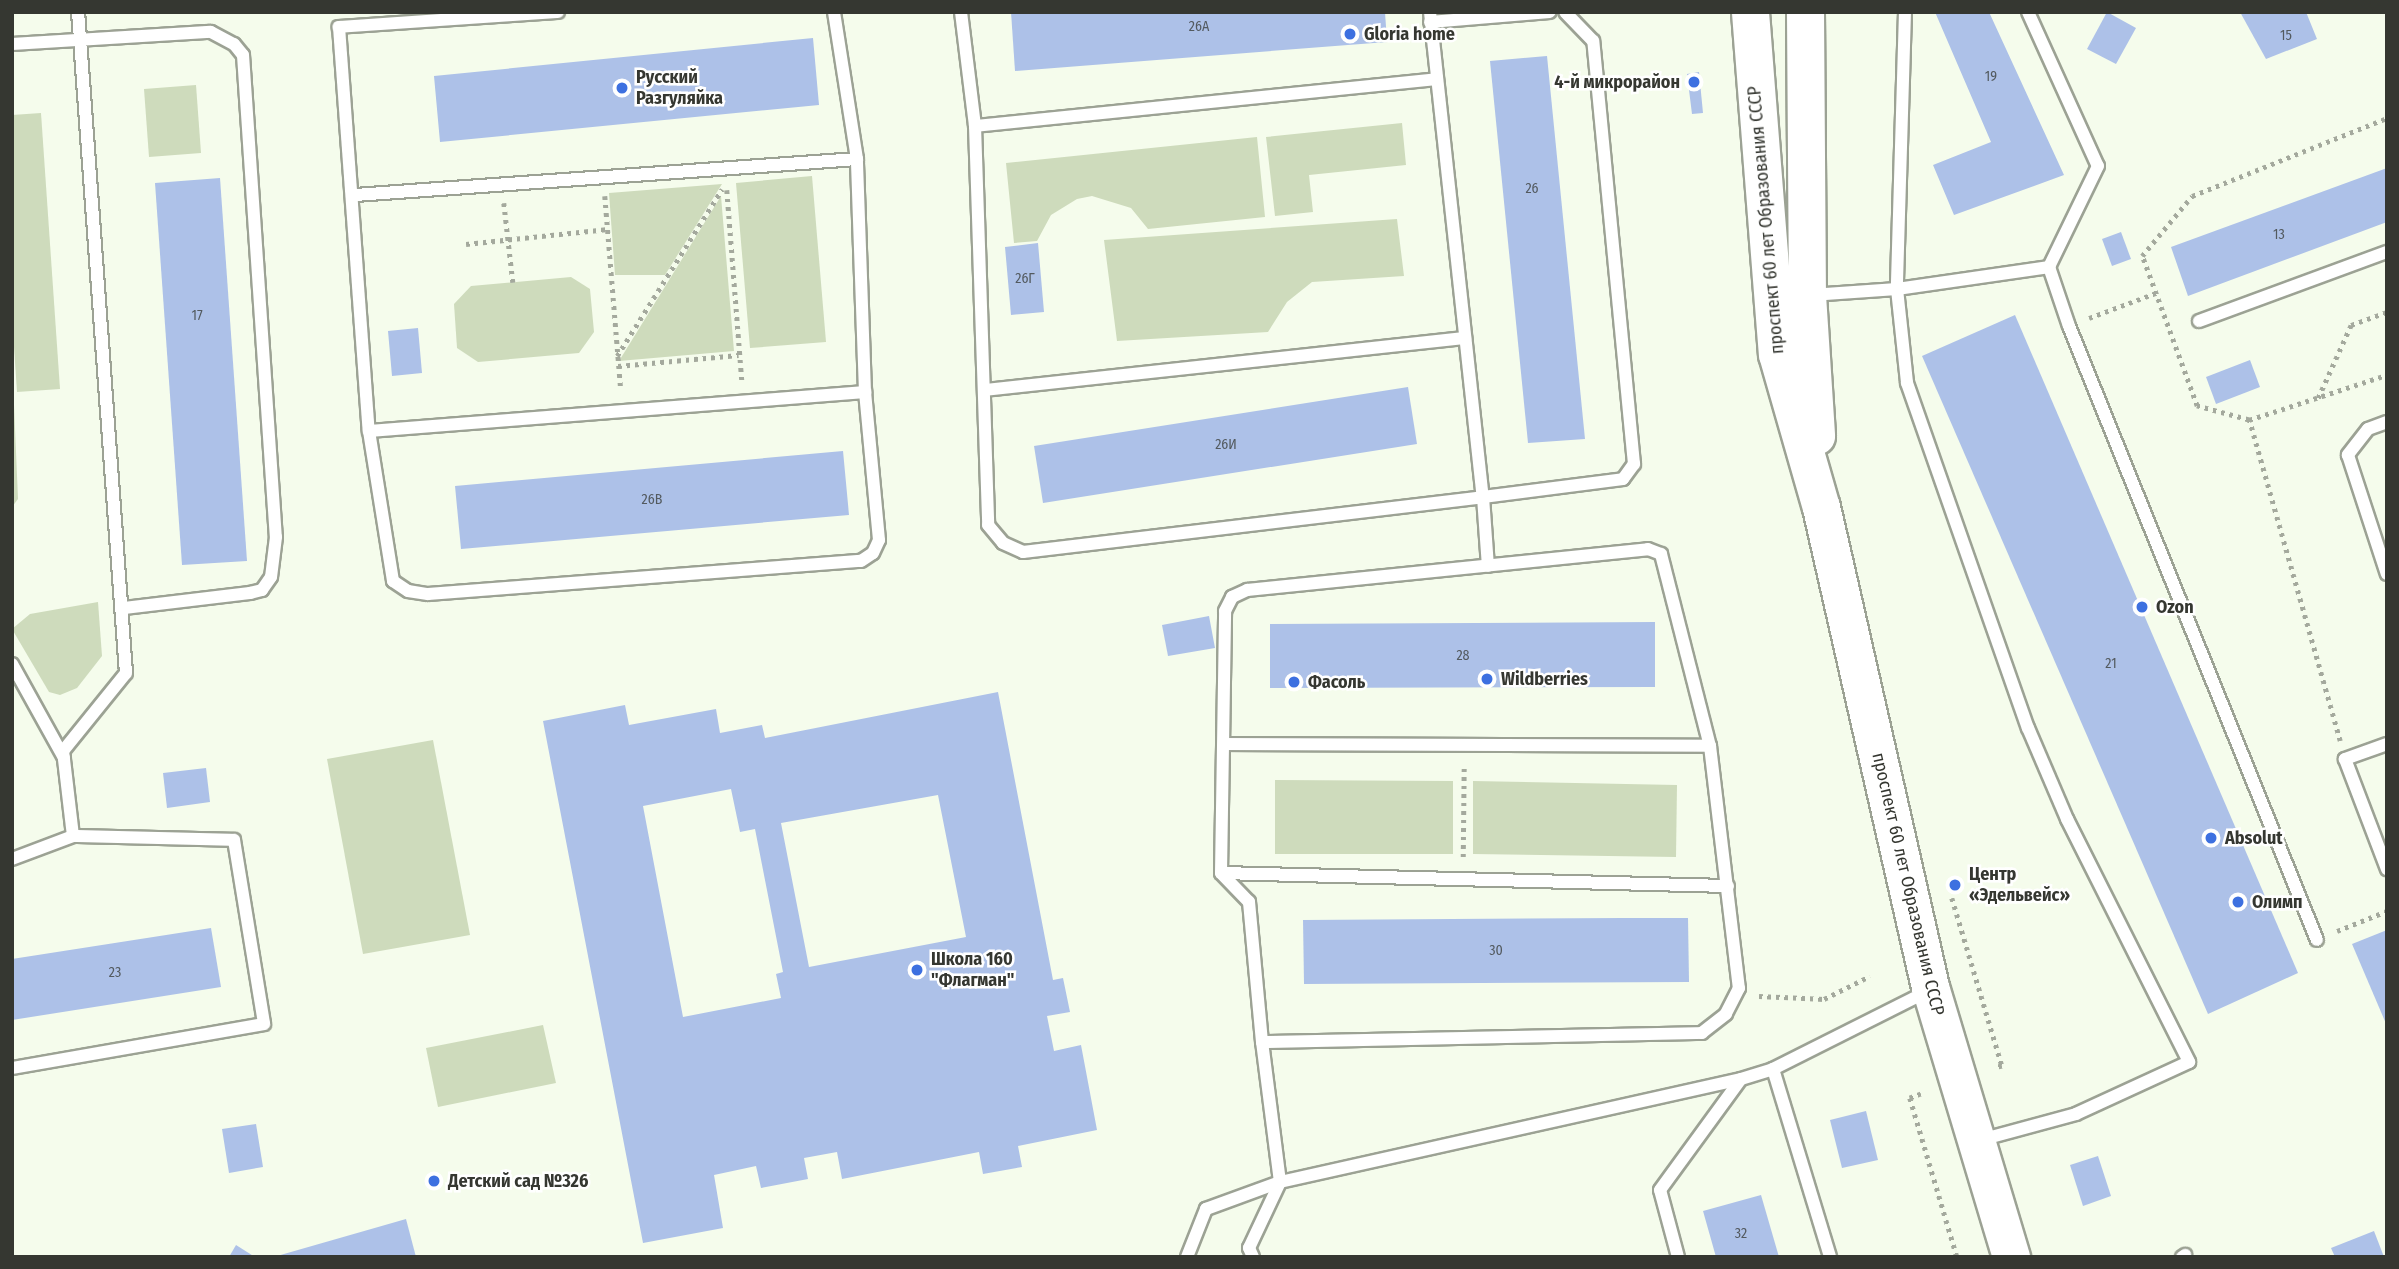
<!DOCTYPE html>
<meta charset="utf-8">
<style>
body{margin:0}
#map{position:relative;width:2399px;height:1269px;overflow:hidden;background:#f5fcec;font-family:"Fira Sans Condensed",sans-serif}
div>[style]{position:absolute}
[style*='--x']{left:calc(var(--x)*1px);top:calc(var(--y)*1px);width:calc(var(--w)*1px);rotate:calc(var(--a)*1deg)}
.green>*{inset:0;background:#cedbbc}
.building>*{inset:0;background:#adc1e8}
.path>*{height:4.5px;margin-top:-2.25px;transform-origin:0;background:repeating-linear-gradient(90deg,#a4a99d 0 3.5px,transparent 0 8.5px)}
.roads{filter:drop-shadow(2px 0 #9ca294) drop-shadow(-2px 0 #9ca294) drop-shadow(0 2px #9ca294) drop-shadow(0 -2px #9ca294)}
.service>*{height:12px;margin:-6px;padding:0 6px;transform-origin:6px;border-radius:6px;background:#fff}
.secondary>*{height:37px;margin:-18.5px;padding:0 18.5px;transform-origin:18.5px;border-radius:18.5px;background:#fff}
.dots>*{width:19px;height:19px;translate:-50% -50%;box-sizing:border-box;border:4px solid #fff;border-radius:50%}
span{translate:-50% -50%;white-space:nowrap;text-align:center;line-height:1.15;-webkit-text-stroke:5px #fff;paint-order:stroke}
.number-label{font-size:14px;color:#535a5f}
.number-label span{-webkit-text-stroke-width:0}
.poi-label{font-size:18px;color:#353731;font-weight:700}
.left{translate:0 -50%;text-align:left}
.right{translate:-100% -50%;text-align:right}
.street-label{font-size:18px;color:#353731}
.frame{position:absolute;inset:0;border:14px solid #353731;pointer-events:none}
</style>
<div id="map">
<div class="green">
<div style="clip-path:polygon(196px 85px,201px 153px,149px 157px,144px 89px)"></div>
<div style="clip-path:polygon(41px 113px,60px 389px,17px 392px,12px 317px,12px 115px)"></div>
<div style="clip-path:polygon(1402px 123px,1406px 165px,1309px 175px,1313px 212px,1275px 216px,1266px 137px)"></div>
<div style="clip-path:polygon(1257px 137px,1265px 217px,1148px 229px,1131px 208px,1092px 196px,1077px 199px,1051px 215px,1037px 241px,1014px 243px,1006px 163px)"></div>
<div style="clip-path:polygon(812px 176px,826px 342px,750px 348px,736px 183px)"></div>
<div style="clip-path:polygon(722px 184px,665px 275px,615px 275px,609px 193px)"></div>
<div style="clip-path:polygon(721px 196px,734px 351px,619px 361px)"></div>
<div style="clip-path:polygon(1397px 219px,1404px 276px,1312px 282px,1287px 302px,1268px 332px,1117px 341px,1104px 240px)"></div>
<div style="clip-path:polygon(571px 277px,590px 289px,594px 332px,579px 353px,478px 362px,457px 348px,454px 304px,471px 286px)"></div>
<div style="clip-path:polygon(12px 357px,18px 499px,12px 507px)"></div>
<div style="clip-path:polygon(98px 602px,102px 656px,77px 688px,60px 695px,49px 692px,12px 629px,30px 614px)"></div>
<div style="clip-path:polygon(433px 740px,470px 935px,363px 954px,327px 759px)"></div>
<div style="clip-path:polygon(1275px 780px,1453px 781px,1453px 854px,1275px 854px)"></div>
<div style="clip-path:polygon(1473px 781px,1677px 785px,1676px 857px,1473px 854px)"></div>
<div style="clip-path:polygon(543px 1025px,556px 1083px,438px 1107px,426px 1048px)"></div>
</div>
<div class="building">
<div style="clip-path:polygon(1011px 12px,1385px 12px,1387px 42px,1015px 71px)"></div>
<div style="clip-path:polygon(1935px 12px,1989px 12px,2064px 175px,1954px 215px,1933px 165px,1991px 142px)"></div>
<div style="clip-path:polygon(2107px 12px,2136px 28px,2116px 64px,2087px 49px)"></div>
<div style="clip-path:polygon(2240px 12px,2306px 12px,2317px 39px,2266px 59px)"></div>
<div style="clip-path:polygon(813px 38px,819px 105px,440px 142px,434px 76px)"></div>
<div style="clip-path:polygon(1547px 56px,1585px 439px,1528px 443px,1490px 61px)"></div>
<div style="clip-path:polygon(1699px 72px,1703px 113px,1692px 114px,1687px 74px)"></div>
<div style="clip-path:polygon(2387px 168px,2387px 222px,2188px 296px,2171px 247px)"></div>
<div style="clip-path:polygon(220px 178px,247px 561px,182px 565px,155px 183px)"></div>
<div style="clip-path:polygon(2121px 232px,2131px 259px,2112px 266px,2102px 239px)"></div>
<div style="clip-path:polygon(1038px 243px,1044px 312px,1011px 315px,1005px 247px)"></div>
<div style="clip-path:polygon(2015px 315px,2298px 973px,2208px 1014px,1922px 356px)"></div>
<div style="clip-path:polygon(418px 328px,422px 373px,392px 376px,388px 331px)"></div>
<div style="clip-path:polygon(2250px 360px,2260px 387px,2216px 404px,2206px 377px)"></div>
<div style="clip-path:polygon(1408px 387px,1417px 444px,1043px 503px,1034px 446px)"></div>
<div style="clip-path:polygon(843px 451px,849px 515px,461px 549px,455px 486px)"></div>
<div style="clip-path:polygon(1209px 616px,1215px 648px,1168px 656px,1162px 625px)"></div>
<div style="clip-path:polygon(1655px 622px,1655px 687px,1270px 688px,1270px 624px)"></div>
<div style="clip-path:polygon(evenodd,998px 692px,1053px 980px,1063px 978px,1070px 1012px,1047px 1016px,1054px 1051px,1081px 1045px,1097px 1130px,1018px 1146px,1022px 1167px,983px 1174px,979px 1152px,842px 1179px,837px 1152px,804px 1158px,808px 1179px,761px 1188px,756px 1166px,714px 1175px,723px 1228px,643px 1243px,543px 721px,625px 705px,629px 725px,716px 709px,720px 733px,762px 725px,765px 738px,998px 692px,731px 789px,740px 832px,755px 829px,783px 972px,776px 974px,781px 998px,683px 1017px,643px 806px,731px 789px,998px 692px,938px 795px,966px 937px,809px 967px,781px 823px,938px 795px)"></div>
<div style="clip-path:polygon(206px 768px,210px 802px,167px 808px,163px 773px)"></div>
<div style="clip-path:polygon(1624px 918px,1688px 918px,1689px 982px,1304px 984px,1303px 920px)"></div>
<div style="clip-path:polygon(211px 928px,221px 987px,12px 1020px,12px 959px)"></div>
<div style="clip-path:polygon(2387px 930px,2387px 1026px,2352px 944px)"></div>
<div style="clip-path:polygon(1866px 1111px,1878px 1160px,1842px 1168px,1830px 1120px)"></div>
<div style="clip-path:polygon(256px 1124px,263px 1167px,229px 1173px,222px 1129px)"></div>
<div style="clip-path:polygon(2098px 1156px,2111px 1196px,2083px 1206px,2070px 1165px)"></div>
<div style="clip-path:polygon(1761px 1195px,1779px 1257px,1716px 1257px,1703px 1211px)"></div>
<div style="clip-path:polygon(406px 1219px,416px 1257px,277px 1257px,277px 1256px)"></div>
<div style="clip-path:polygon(2374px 1231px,2384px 1257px,2335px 1257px,2331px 1248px)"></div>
<div style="clip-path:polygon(236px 1245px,255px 1257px,229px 1257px)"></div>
</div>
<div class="path">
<div style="--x:727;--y:190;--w:191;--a:85.5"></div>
<div style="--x:605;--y:196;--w:195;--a:85.3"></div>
<div style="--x:504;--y:203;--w:80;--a:83.5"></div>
<div style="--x:466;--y:244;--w:143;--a:-6"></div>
<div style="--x:2089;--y:318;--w:72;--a:-20.5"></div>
<div style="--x:617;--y:356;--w:197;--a:-57.8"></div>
<div style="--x:618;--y:366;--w:121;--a:-5.2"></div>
<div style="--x:2318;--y:398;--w:80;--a:-65.7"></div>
<div style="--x:2351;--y:325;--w:38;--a:-20"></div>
<div style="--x:2249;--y:420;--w:54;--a:-164.9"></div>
<div style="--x:2197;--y:406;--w:160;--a:-110.1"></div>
<div style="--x:2142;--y:256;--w:78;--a:-50.2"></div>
<div style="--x:2192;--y:196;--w:210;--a:-21.8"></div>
<div style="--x:2340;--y:741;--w:334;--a:-105.8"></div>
<div style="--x:2249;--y:420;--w:145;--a:-18.1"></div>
<div style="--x:1463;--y:857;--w:92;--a:-89.4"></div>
<div style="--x:1952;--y:898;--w:175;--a:73.4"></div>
<div style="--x:2002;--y:1066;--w:8;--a:166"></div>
<div style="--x:2337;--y:931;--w:54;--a:-21.8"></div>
<div style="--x:1759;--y:996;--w:65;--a:2.6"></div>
<div style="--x:1824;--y:999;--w:51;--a:-26.6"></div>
<div style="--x:1921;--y:1094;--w:12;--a:160"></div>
<div style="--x:1910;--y:1098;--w:166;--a:73.5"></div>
</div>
<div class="roads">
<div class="service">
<div style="--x:558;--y:12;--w:220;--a:176.1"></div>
<div style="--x:339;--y:27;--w:405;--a:85.8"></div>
<div style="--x:369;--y:431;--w:152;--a:80.9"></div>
<div style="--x:393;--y:581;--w:18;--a:34"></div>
<div style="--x:408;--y:591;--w:20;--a:9"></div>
<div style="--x:428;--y:594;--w:434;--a:-4.4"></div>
<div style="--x:861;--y:561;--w:14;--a:-34"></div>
<div style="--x:873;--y:553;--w:14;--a:-65"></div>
<div style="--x:879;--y:540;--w:149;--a:-95.4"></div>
<div style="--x:865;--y:392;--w:233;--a:-92"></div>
<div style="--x:857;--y:159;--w:149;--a:-98.9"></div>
<div style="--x:961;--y:12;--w:115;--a:83"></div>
<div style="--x:975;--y:126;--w:399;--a:88.1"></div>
<div style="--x:988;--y:525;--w:23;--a:50"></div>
<div style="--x:1003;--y:543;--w:22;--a:24"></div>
<div style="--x:1023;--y:552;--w:463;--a:-6.8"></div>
<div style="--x:1483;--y:497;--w:69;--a:85.9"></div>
<div style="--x:1430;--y:12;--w:488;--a:83.8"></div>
<div style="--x:1483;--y:497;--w:141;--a:-7.3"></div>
<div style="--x:1623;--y:479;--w:19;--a:-54"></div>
<div style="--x:1634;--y:464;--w:425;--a:-95.5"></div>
<div style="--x:1593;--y:41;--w:40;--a:-134"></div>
<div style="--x:1905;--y:12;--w:277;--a:91.7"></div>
<div style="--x:1897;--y:289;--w:95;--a:83.9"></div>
<div style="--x:1907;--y:383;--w:366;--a:70.7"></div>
<div style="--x:2028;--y:728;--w:99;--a:66.8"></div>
<div style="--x:2067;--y:819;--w:272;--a:63.3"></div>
<div style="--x:2189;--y:1062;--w:124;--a:155.3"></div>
<div style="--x:2076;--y:1114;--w:99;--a:164.8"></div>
<div style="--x:2028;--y:12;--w:169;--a:65.6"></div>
<div style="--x:2098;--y:166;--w:112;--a:115.9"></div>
<div style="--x:1430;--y:22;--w:120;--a:-4.8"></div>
<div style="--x:12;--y:44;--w:199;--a:-3.5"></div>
<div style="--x:211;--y:32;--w:26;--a:28"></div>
<div style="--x:234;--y:44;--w:14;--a:51"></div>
<div style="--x:243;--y:55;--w:483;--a:86.1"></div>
<div style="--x:276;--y:537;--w:40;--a:97.1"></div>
<div style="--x:271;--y:577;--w:16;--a:125"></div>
<div style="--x:262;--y:590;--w:12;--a:166"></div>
<div style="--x:250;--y:593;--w:127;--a:173.2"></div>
<div style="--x:975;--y:126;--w:463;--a:-5.8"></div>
<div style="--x:355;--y:195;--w:503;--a:-4.1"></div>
<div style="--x:1811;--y:295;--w:86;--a:-4"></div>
<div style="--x:1897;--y:289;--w:154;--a:-8.2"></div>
<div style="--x:2049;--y:267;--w:62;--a:71.3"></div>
<div style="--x:2069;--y:326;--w:662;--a:68.01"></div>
<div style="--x:2199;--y:321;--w:200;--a:-20.2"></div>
<div style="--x:985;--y:390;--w:483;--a:-6.2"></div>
<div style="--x:2387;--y:422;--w:20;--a:160"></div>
<div style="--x:2368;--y:429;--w:33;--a:128"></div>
<div style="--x:2348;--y:455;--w:125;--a:71.9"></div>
<div style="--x:369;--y:431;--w:498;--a:-4.5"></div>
<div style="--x:12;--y:664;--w:107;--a:61"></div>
<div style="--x:1226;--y:744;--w:484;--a:0.2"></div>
<div style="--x:2387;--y:744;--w:45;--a:160.3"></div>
<div style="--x:2345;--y:759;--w:118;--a:69.1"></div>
<div style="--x:73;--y:836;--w:86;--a:-96.7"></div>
<div style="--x:63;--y:751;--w:100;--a:-51.1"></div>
<div style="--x:126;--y:673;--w:663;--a:-94.15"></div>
<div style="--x:12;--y:859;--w:65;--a:-20.7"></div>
<div style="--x:73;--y:836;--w:161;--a:1.4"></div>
<div style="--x:234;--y:840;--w:186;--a:80.7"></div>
<div style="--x:264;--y:1024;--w:256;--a:170.1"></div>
<div style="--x:1221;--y:873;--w:507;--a:1.47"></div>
<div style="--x:1773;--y:1069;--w:196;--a:73.1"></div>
<div style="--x:1187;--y:1257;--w:52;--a:-68.4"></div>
<div style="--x:1206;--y:1209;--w:79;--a:-20"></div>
<div style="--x:1280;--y:1182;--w:472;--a:-12.6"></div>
<div style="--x:1741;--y:1079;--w:34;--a:-17"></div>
<div style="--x:1773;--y:1069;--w:174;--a:-26.7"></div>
<div style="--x:1253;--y:1257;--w:10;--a:-114"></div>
<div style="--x:1249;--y:1248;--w:73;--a:-64.8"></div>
<div style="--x:1280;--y:1182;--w:141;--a:-97.3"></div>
<div style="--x:1262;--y:1042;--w:141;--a:-95.3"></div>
<div style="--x:1249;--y:902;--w:40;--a:-134"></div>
<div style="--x:1221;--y:873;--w:262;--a:-89.1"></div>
<div style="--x:1225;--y:611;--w:16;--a:-63"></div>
<div style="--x:1232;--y:597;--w:17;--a:-25"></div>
<div style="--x:1247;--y:590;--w:403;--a:-5.8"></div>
<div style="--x:1648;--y:549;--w:14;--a:21"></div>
<div style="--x:1661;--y:554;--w:198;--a:75.7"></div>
<div style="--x:1710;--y:746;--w:244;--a:83.2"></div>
<div style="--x:1739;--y:988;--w:29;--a:117"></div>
<div style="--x:1726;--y:1014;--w:31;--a:142"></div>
<div style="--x:1702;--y:1033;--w:440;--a:178.8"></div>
<div style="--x:1678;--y:1257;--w:69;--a:-105"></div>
<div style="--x:1660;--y:1190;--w:137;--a:-53.9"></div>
<div style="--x:2182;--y:1257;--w:4;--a:-34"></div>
</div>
<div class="secondary">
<div style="--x:1750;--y:12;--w:343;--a:85.5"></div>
<div style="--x:1777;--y:354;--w:159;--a:74"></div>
<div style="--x:1821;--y:507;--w:495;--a:77.2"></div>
<div style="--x:1931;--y:990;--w:279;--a:73.3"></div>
<div style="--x:1805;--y:12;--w:283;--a:89.6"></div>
<div style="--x:1807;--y:295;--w:141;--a:86.3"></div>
</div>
</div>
<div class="dots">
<div style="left:1350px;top:34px;background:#3d70e0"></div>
<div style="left:1694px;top:82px;background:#3d70e0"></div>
<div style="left:622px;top:88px;background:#3d70e0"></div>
<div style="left:2142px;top:607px;background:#3d70e0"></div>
<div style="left:1487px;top:679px;background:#3d70e0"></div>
<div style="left:1294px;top:682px;background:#3d70e0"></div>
<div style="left:2211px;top:838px;background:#3d70e0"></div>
<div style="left:1955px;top:885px;background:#3d70e0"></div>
<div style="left:2238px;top:902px;background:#3d70e0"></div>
<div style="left:917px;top:970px;background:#3d70e0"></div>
<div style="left:434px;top:1181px;background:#3d70e0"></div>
</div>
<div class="number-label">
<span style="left:1199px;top:27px">26А</span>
<span style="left:2286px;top:36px">15</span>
<span style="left:1991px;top:77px">19</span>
<span style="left:1532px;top:189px">26</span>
<span style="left:2279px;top:235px">13</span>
<span style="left:1025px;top:279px">26Г</span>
<span style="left:197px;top:316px">17</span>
<span style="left:1226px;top:445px">26И</span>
<span style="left:652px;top:500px">26В</span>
<span style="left:1463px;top:656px">28</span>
<span style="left:2111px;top:664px">21</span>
<span style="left:1496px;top:951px">30</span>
<span style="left:115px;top:973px">23</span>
<span style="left:1741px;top:1234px">32</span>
</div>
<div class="poi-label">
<span class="left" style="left:1364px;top:34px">Gloria home</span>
<span class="left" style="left:636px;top:88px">Русский<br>Разгуляйка</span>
<span class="right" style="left:1680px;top:82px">4-й микрорайон</span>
<span class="left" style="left:2156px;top:607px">Ozon</span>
<span class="left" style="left:1501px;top:679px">Wildberries</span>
<span class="left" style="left:1308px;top:682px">Фасоль</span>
<span class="left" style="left:2225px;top:838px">Absolut</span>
<span class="left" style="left:1969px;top:885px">Центр<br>«Эдельвейс»</span>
<span class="left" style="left:2252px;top:902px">Олимп</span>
<span class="left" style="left:931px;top:970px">Школа 160<br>"Флагман"</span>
<span class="left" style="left:448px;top:1181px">Детский сад №326</span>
</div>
<div class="street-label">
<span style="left:1766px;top:220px;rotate:-95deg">проспект 60 лет Образования СССР</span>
<span style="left:1908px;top:884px;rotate:77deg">проспект 60 лет Образования СССР</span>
</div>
<div class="frame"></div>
</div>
